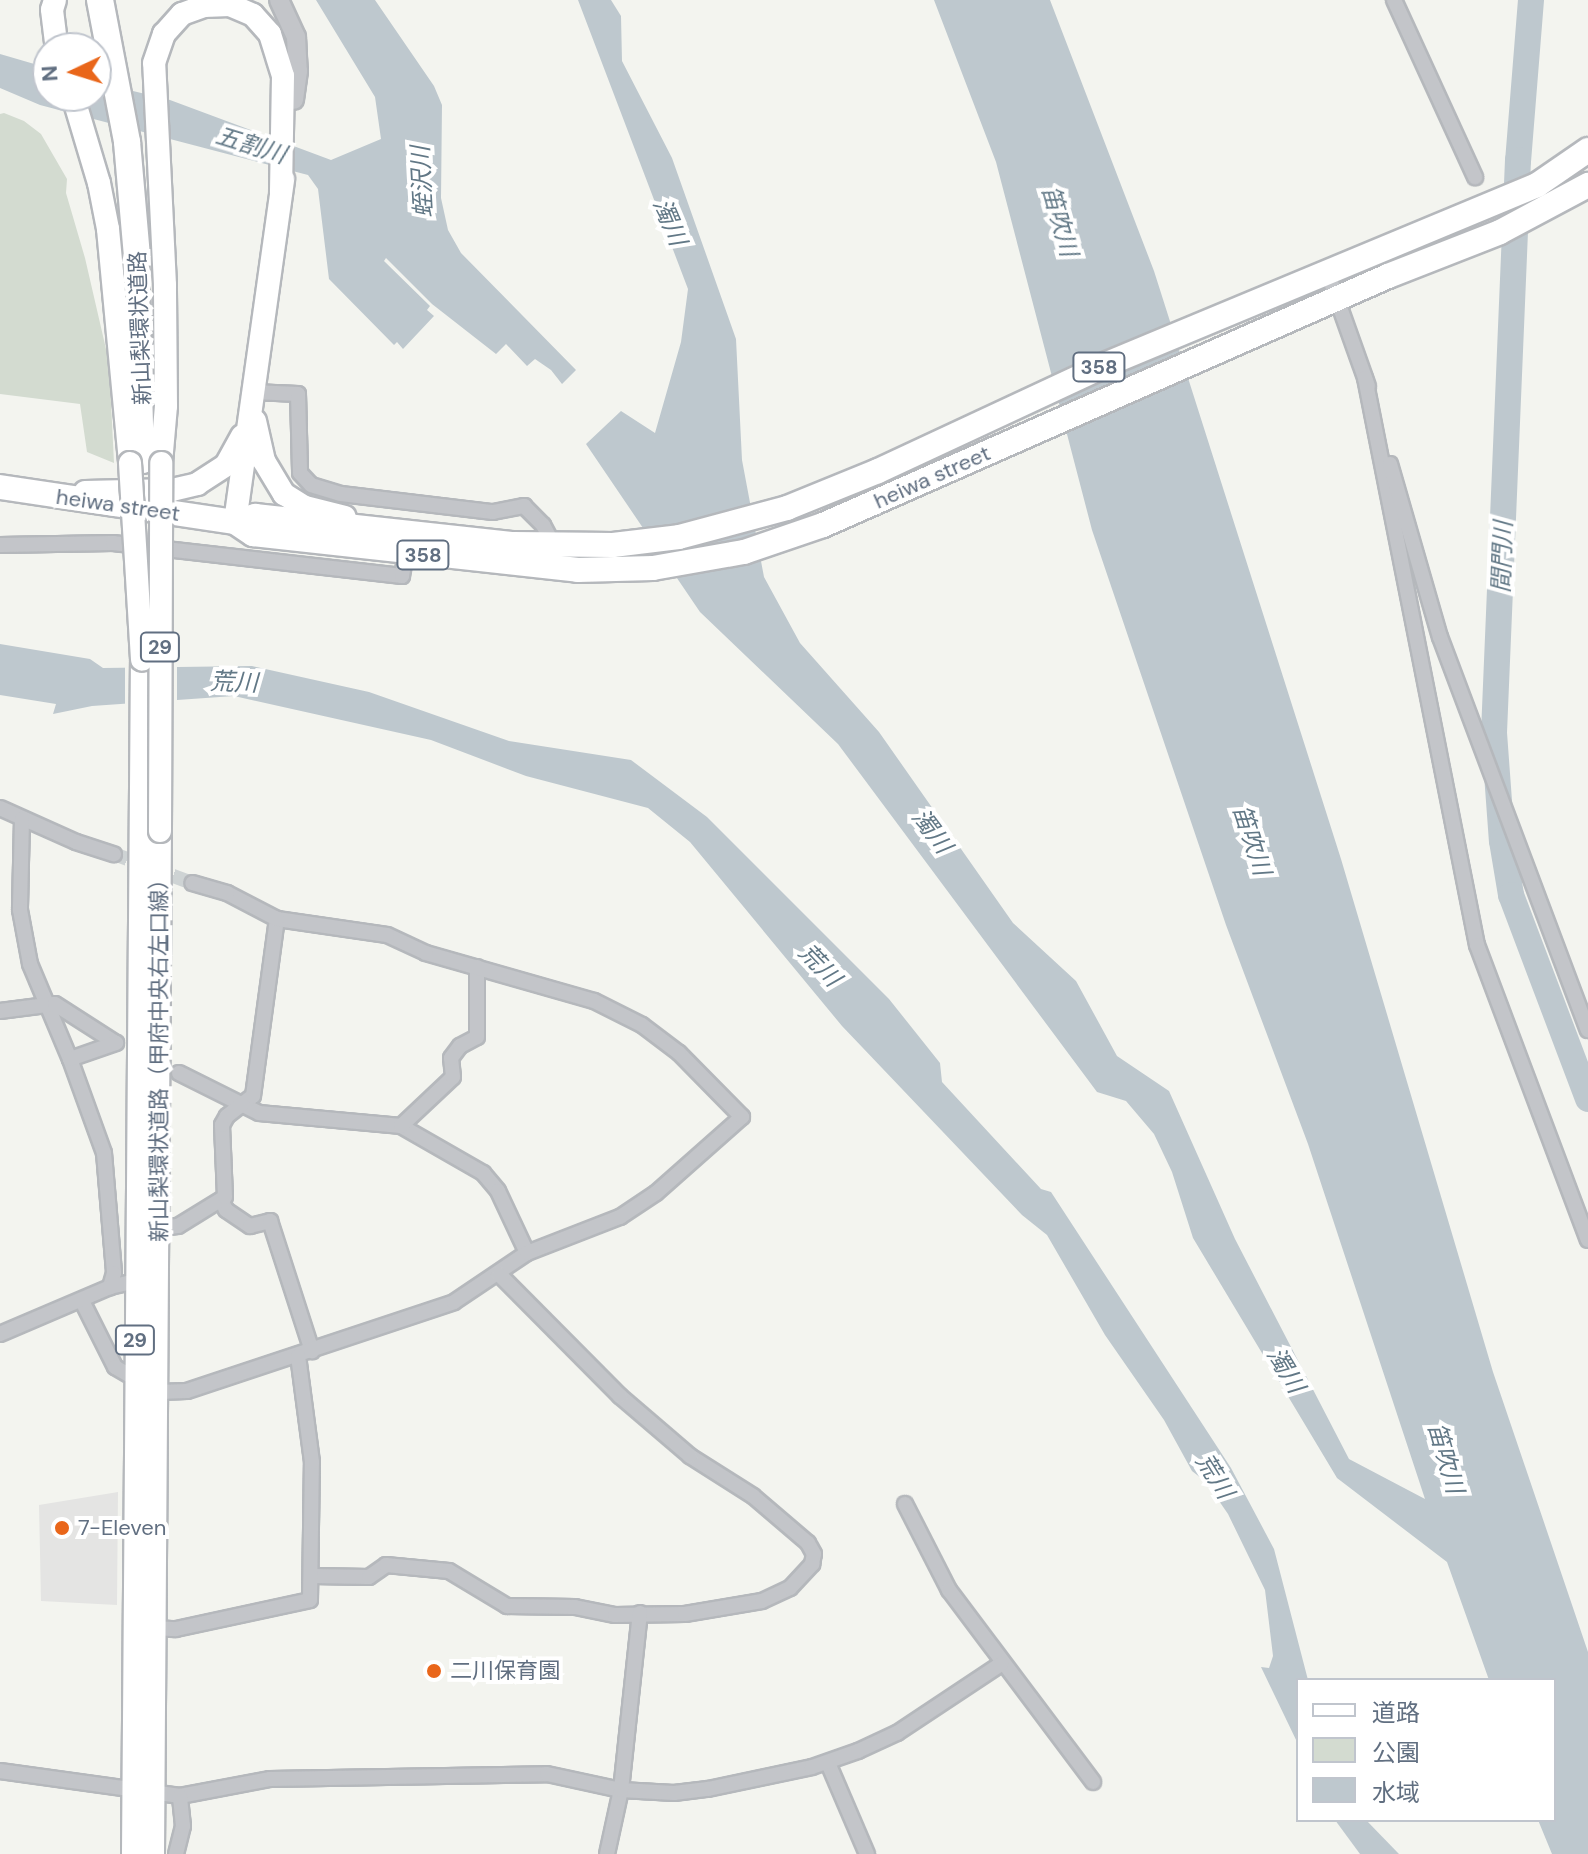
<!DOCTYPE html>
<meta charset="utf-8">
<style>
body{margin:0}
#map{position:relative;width:1588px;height:1854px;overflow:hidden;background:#f3f4ef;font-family:"DM Sans","Noto Sans JP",sans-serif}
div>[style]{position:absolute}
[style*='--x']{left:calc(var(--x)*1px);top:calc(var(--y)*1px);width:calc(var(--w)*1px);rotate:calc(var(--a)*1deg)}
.built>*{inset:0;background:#e4e4e3}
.green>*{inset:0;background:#d3dbd0}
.water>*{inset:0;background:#bec8ce}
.pier>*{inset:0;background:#f3f4ef}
.river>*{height:26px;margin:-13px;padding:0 13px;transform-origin:13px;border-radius:13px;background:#bec8ce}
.minor-tunnel>*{height:14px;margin-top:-7px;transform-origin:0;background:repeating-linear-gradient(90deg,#ced3d4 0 14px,transparent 0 21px)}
.roads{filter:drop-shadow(2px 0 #b5b8bc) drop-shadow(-2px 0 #b5b8bc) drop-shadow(0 2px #b5b8bc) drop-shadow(0 -2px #b5b8bc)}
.minor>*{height:14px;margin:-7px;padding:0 7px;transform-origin:7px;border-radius:7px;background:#c3c5c9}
.tertiary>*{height:18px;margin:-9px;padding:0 9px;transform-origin:9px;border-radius:9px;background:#c3c5c9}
.primary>*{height:22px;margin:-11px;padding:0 11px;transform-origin:11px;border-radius:11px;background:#fff}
.trunk>*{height:24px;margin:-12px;padding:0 12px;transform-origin:12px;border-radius:12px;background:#fff}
.motorway>*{height:26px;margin:-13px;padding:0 13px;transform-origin:13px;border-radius:13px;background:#fff}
.bridges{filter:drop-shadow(2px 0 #b5b8bc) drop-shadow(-2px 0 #b5b8bc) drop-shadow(0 2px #b5b8bc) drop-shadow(0 -2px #b5b8bc)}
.primary-bridge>*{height:22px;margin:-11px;padding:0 11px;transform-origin:11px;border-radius:11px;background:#fff}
.dots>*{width:22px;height:22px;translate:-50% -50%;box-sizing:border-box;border:4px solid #fff;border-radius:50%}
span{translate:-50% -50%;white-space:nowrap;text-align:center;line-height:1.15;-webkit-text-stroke:8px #fff;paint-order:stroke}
.shield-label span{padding:2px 6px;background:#fff;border:2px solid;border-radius:6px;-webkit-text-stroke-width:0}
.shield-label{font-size:20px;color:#616f81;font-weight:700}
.street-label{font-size:22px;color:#616f81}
.poi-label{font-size:22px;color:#616f81}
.left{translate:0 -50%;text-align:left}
.water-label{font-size:24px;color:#627886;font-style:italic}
.legend{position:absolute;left:1296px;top:1678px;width:260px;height:144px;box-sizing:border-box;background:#fff;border:2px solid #c0c5cd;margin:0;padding:10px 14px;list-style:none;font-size:24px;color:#616f81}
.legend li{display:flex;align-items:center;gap:16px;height:40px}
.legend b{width:40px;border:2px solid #c0c5cd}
.north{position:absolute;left:32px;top:32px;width:80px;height:80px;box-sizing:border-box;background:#fff;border:2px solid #c0c5cd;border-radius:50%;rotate:266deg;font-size:22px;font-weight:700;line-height:32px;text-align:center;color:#616f81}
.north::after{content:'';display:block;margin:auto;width:28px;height:36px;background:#e9661a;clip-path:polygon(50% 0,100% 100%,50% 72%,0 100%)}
</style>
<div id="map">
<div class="built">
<div style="clip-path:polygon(118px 1492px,117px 1605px,41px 1601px,39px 1505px)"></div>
</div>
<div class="green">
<div style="clip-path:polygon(4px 113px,24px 121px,41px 134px,67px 179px,66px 193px,85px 258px,109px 362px,114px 463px,87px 452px,80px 404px,0 394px,0 114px)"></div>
</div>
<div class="water">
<div style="clip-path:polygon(316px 0,375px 0,434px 86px,442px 105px,441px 198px,448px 230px,461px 253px,576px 370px,562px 384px,551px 370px,535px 359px,527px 366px,506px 344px,496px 354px,432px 304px,386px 258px,384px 261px,430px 306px,427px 310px,434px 316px,403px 349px,397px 342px,394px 345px,329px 279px,318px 189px,308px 175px,40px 105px,0 88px,0 54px,48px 68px,48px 96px,96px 96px,96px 82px,170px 100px,331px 160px,381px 139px,375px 97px)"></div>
<div style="clip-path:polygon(578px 0,611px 0,621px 16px,622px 61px,672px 158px,736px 339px,742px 460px,764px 577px,800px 643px,879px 732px,1013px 923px,1076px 981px,1117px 1056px,1169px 1091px,1235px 1239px,1349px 1459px,1425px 1499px,1308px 1144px,1226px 925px,1092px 530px,996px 162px,934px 0,1050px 0,1154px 271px,1341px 859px,1493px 1372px,1588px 1652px,1588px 1854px,1552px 1854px,1538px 1820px,1554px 1820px,1554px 1680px,1489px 1680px,1447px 1562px,1337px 1478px,1193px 1238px,1172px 1172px,1154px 1134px,1126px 1101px,1097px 1092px,838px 744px,700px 612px,586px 444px,621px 411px,655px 433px,681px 342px,688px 289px)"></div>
<div style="clip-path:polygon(0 644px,90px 659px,103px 668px,252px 666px,369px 692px,509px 741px,631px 760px,707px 817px,889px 999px,940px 1063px,942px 1082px,1041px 1189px,1051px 1192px,1231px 1468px,1274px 1549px,1308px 1680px,1298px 1680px,1298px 1744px,1261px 1667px,1269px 1668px,1273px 1656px,1265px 1590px,1228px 1514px,1206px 1482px,1192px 1471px,1164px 1420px,1105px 1335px,1047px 1235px,1022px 1215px,842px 1026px,690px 842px,648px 808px,526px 776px,431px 740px,234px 696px,92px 706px,53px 714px,56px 704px,0 695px)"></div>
<div style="clip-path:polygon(1335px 1820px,1366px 1820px,1399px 1854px,1360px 1854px)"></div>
</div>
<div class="pier">
<div style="clip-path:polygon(125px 663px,177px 663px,177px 704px,125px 708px)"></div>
</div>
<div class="river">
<div style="--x:1531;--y:0;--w:161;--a:94.6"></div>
<div style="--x:1518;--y:160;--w:574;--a:92.4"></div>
<div style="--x:1494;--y:733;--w:108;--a:85.8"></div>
<div style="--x:1502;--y:841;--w:55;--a:80.5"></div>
<div style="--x:1511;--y:895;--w:218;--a:69.3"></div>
</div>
<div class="minor-tunnel">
<div style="--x:114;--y:854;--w:83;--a:20.4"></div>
</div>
<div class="roads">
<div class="minor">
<div style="--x:1394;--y:0;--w:195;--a:65.4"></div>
<div style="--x:1327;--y:271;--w:122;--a:70.4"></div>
<div style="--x:1365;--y:378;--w:578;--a:78.83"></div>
<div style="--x:1477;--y:945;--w:315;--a:69.4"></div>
<div style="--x:253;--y:392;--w:45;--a:2.5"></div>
<div style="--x:298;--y:394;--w:79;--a:88.5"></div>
<div style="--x:300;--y:473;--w:16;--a:47"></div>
<div style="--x:311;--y:485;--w:31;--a:17"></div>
<div style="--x:341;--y:494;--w:153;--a:6.8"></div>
<div style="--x:493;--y:512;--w:32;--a:-11"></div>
<div style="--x:524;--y:506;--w:27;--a:45"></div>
<div style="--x:543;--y:525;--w:24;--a:62"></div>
<div style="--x:1390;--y:464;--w:180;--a:73.9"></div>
<div style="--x:1440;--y:637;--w:420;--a:69.4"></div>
<div style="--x:0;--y:545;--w:113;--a:-1"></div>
<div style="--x:113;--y:543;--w:291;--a:6.5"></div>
<div style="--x:402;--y:576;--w:22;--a:-80"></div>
<div style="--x:0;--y:808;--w:83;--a:24.1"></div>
<div style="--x:76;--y:842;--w:40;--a:18"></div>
<div style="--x:22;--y:819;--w:91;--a:91.3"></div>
<div style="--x:20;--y:910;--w:55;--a:79.5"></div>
<div style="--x:30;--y:964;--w:103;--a:67.2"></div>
<div style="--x:70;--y:1059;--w:100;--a:70.1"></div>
<div style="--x:104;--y:1153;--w:120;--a:85.2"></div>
<div style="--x:114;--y:1273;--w:15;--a:106"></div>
<div style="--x:0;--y:1011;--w:55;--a:-7.3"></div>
<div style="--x:55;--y:1004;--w:72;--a:32.6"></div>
<div style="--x:70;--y:1059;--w:49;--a:-19.2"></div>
<div style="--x:179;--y:1073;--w:89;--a:26.6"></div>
<div style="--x:259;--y:1113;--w:143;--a:5.2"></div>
<div style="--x:401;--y:1126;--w:95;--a:29.8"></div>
<div style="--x:483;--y:1173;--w:23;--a:50"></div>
<div style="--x:498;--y:1191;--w:68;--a:64.9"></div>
<div style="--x:401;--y:1126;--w:71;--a:-43.3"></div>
<div style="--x:453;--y:1077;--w:19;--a:-96"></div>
<div style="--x:451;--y:1058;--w:15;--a:-53"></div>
<div style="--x:460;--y:1046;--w:19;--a:-28"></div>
<div style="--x:477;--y:1037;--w:70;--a:-90"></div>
<div style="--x:221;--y:1200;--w:11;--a:63"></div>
<div style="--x:226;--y:1210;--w:29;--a:34"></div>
<div style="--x:250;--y:1226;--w:21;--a:-14"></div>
<div style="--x:270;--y:1221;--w:137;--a:72.1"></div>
<div style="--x:159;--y:1228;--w:19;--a:-6"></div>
<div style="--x:178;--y:1226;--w:55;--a:-31.7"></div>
<div style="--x:225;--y:1197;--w:72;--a:-92.4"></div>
<div style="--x:222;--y:1125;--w:10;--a:-61"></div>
<div style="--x:227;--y:1116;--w:33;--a:-38"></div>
<div style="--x:253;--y:1096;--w:179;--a:-82.3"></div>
<div style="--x:82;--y:1301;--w:74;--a:63.4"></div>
<div style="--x:115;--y:1367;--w:50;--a:30.2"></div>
<div style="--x:158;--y:1392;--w:29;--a:-2"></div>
<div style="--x:187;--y:1391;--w:281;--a:-18.4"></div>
<div style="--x:454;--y:1302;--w:88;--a:-33.9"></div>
<div style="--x:527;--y:1253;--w:100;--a:-21.2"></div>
<div style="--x:620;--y:1217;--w:43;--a:-33.7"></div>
<div style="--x:656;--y:1193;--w:115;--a:-41.5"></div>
<div style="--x:742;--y:1117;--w:90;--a:-134.5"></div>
<div style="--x:679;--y:1053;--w:46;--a:-142.9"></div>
<div style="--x:642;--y:1025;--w:54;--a:-153.4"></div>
<div style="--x:594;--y:1001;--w:175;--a:-164.1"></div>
<div style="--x:426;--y:953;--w:43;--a:-155.2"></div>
<div style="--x:387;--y:935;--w:111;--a:-171.7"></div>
<div style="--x:277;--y:919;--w:56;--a:-152.5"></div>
<div style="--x:227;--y:893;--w:36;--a:-164"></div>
<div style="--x:0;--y:1334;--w:120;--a:-23.1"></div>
<div style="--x:110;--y:1287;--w:27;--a:-13"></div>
<div style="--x:905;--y:1504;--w:97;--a:62.9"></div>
<div style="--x:949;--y:1590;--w:240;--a:53.1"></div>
<div style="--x:313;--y:1576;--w:56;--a:1"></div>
<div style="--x:369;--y:1577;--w:21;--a:-35"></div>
<div style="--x:386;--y:1565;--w:63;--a:5.4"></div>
<div style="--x:449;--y:1571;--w:68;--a:31.1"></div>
<div style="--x:507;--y:1606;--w:68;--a:0.8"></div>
<div style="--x:575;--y:1607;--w:41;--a:11.3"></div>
<div style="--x:615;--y:1615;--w:70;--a:-0.8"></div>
<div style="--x:685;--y:1614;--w:78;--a:-9.6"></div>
<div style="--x:762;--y:1601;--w:31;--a:-25"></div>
<div style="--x:790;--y:1588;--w:33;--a:-47"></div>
<div style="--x:812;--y:1564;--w:10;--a:-79"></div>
<div style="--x:814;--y:1554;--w:13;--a:-119"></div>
<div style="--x:808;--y:1543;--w:72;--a:-139.5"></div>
<div style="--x:753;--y:1496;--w:75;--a:-147.6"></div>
<div style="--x:690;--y:1456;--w:92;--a:-139.4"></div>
<div style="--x:620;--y:1396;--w:172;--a:-134.8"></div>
<div style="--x:154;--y:1628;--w:22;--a:3"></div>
<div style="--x:176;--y:1629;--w:137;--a:-12.2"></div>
<div style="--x:310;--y:1600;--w:138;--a:-89.2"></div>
<div style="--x:312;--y:1462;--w:107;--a:-97.5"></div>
<div style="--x:828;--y:1763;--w:99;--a:66.8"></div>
<div style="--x:0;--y:1771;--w:182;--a:7.9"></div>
<div style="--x:180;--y:1796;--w:92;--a:-10.7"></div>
<div style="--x:270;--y:1779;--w:277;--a:-1"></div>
<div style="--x:547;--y:1774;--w:76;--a:12.2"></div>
<div style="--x:621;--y:1790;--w:53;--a:3.2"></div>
<div style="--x:674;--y:1793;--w:34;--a:-7"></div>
<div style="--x:708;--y:1789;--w:106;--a:-11.9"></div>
<div style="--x:812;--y:1767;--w:49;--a:-19.2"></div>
<div style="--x:858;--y:1751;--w:43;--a:-24.8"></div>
<div style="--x:897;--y:1733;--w:125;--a:-33.6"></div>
<div style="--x:176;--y:1854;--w:29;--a:-76"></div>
<div style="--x:183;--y:1826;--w:30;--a:-96"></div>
<div style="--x:607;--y:1854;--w:66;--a:-77.7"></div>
<div style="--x:621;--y:1790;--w:178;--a:-83.9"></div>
</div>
<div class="tertiary">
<div style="--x:279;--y:0;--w:41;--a:65.3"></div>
<div style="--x:296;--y:37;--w:34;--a:87"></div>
<div style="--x:298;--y:71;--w:29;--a:98"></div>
</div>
<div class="primary">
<div style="--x:55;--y:0;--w:10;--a:107"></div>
<div style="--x:52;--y:10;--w:38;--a:83"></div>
<div style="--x:73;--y:96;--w:91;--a:73.4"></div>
<div style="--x:99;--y:183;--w:47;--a:78.9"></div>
<div style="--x:108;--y:229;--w:235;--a:84.6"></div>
<div style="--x:137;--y:256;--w:206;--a:88.3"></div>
<div style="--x:255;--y:421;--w:41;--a:77.3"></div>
<div style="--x:264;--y:461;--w:39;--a:59"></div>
<div style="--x:284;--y:494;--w:25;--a:32"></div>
<div style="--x:305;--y:507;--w:41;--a:14"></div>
<div style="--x:161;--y:463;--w:57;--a:-85"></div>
<div style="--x:166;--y:406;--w:121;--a:-90.5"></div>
<div style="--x:165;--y:285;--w:222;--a:-92.8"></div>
<div style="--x:154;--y:63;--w:31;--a:-71"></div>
<div style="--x:164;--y:34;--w:27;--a:-48"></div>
<div style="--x:182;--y:14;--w:23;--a:-20"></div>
<div style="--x:204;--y:6;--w:26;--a:-2"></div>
<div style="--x:230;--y:5;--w:25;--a:23"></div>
<div style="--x:253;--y:15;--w:25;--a:48"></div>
<div style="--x:270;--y:34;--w:44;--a:72.8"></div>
<div style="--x:283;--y:76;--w:117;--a:91"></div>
<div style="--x:85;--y:492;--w:87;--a:-1.3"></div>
<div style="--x:172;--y:490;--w:26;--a:-13"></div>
<div style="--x:197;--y:484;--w:35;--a:-33"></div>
<div style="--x:226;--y:465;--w:33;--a:-61"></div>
<div style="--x:235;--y:522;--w:346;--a:-82"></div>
<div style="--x:133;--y:1854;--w:1194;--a:-89.57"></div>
<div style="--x:153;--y:1854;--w:1023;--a:-89.61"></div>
</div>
<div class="trunk">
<div style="--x:0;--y:487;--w:238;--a:8.5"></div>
<div style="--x:235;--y:522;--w:21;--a:-17"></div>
<div style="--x:255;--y:516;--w:260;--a:6.2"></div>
<div style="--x:513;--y:544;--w:100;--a:0.6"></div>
<div style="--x:613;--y:545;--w:66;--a:-6.9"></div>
<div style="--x:679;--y:537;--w:112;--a:-15"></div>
<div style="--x:787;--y:508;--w:98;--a:-22.1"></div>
<div style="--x:878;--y:471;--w:253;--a:-25"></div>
<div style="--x:1107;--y:364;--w:466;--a:-22.6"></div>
<div style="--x:1537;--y:185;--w:62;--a:-34.5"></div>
<div style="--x:235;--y:522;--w:22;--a:34"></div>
<div style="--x:253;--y:534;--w:327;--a:6.3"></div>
<div style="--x:578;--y:570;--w:75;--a:-1.5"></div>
<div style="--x:653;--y:568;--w:92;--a:-10"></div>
<div style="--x:744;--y:552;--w:83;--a:-18.9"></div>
<div style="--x:823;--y:525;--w:617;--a:-23.78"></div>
<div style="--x:1388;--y:276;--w:120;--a:-21.4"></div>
<div style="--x:1500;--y:232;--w:100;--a:-28.1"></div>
</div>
<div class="motorway">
<div style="--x:100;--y:0;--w:145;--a:79.2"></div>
<div style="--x:127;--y:142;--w:114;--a:85"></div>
</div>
</div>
<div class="bridges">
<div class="primary-bridge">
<div style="--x:130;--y:463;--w:197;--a:86.5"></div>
<div style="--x:160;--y:831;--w:368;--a:-89.8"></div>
</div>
</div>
<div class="dots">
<div style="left:62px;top:1528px;background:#e9661a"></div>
<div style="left:434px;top:1671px;background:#e9661a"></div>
</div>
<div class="shield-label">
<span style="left:1099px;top:367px">358</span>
<span style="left:423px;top:555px">358</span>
<span style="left:160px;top:647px">29</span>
<span style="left:135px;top:1340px">29</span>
</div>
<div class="street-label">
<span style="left:140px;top:328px;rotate:-92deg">新山梨環状道路</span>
<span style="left:932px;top:477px;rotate:-24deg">heiwa street</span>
<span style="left:118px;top:505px;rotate:8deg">heiwa street</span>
<span style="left:159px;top:1055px;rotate:-90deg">新山梨環状道路（甲府中央右左口線）</span>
</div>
<div class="poi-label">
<span class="left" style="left:78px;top:1528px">7-Eleven</span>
<span class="left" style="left:450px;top:1671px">二川保育園</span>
</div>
<div class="water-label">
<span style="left:251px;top:145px;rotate:17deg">五割川</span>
<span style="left:422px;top:182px;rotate:-93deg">蛭沢川</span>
<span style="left:1060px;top:221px;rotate:74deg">笛吹川</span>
<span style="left:670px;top:222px;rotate:67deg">濁川</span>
<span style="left:1502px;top:557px;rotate:-88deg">間門川</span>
<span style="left:234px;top:682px;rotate:2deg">荒川</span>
<span style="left:932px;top:831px;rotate:53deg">濁川</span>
<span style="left:1252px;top:840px;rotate:72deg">笛吹川</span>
<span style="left:820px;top:965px;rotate:46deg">荒川</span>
<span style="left:1286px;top:1370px;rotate:59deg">濁川</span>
<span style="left:1446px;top:1458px;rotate:74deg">笛吹川</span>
<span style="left:1215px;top:1476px;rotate:58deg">荒川</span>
</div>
<ul class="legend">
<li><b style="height:10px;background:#fff"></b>道路</li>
<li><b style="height:22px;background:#d3dbd0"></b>公園</li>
<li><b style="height:22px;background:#bec8ce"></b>水域</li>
</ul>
<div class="north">N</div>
</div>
